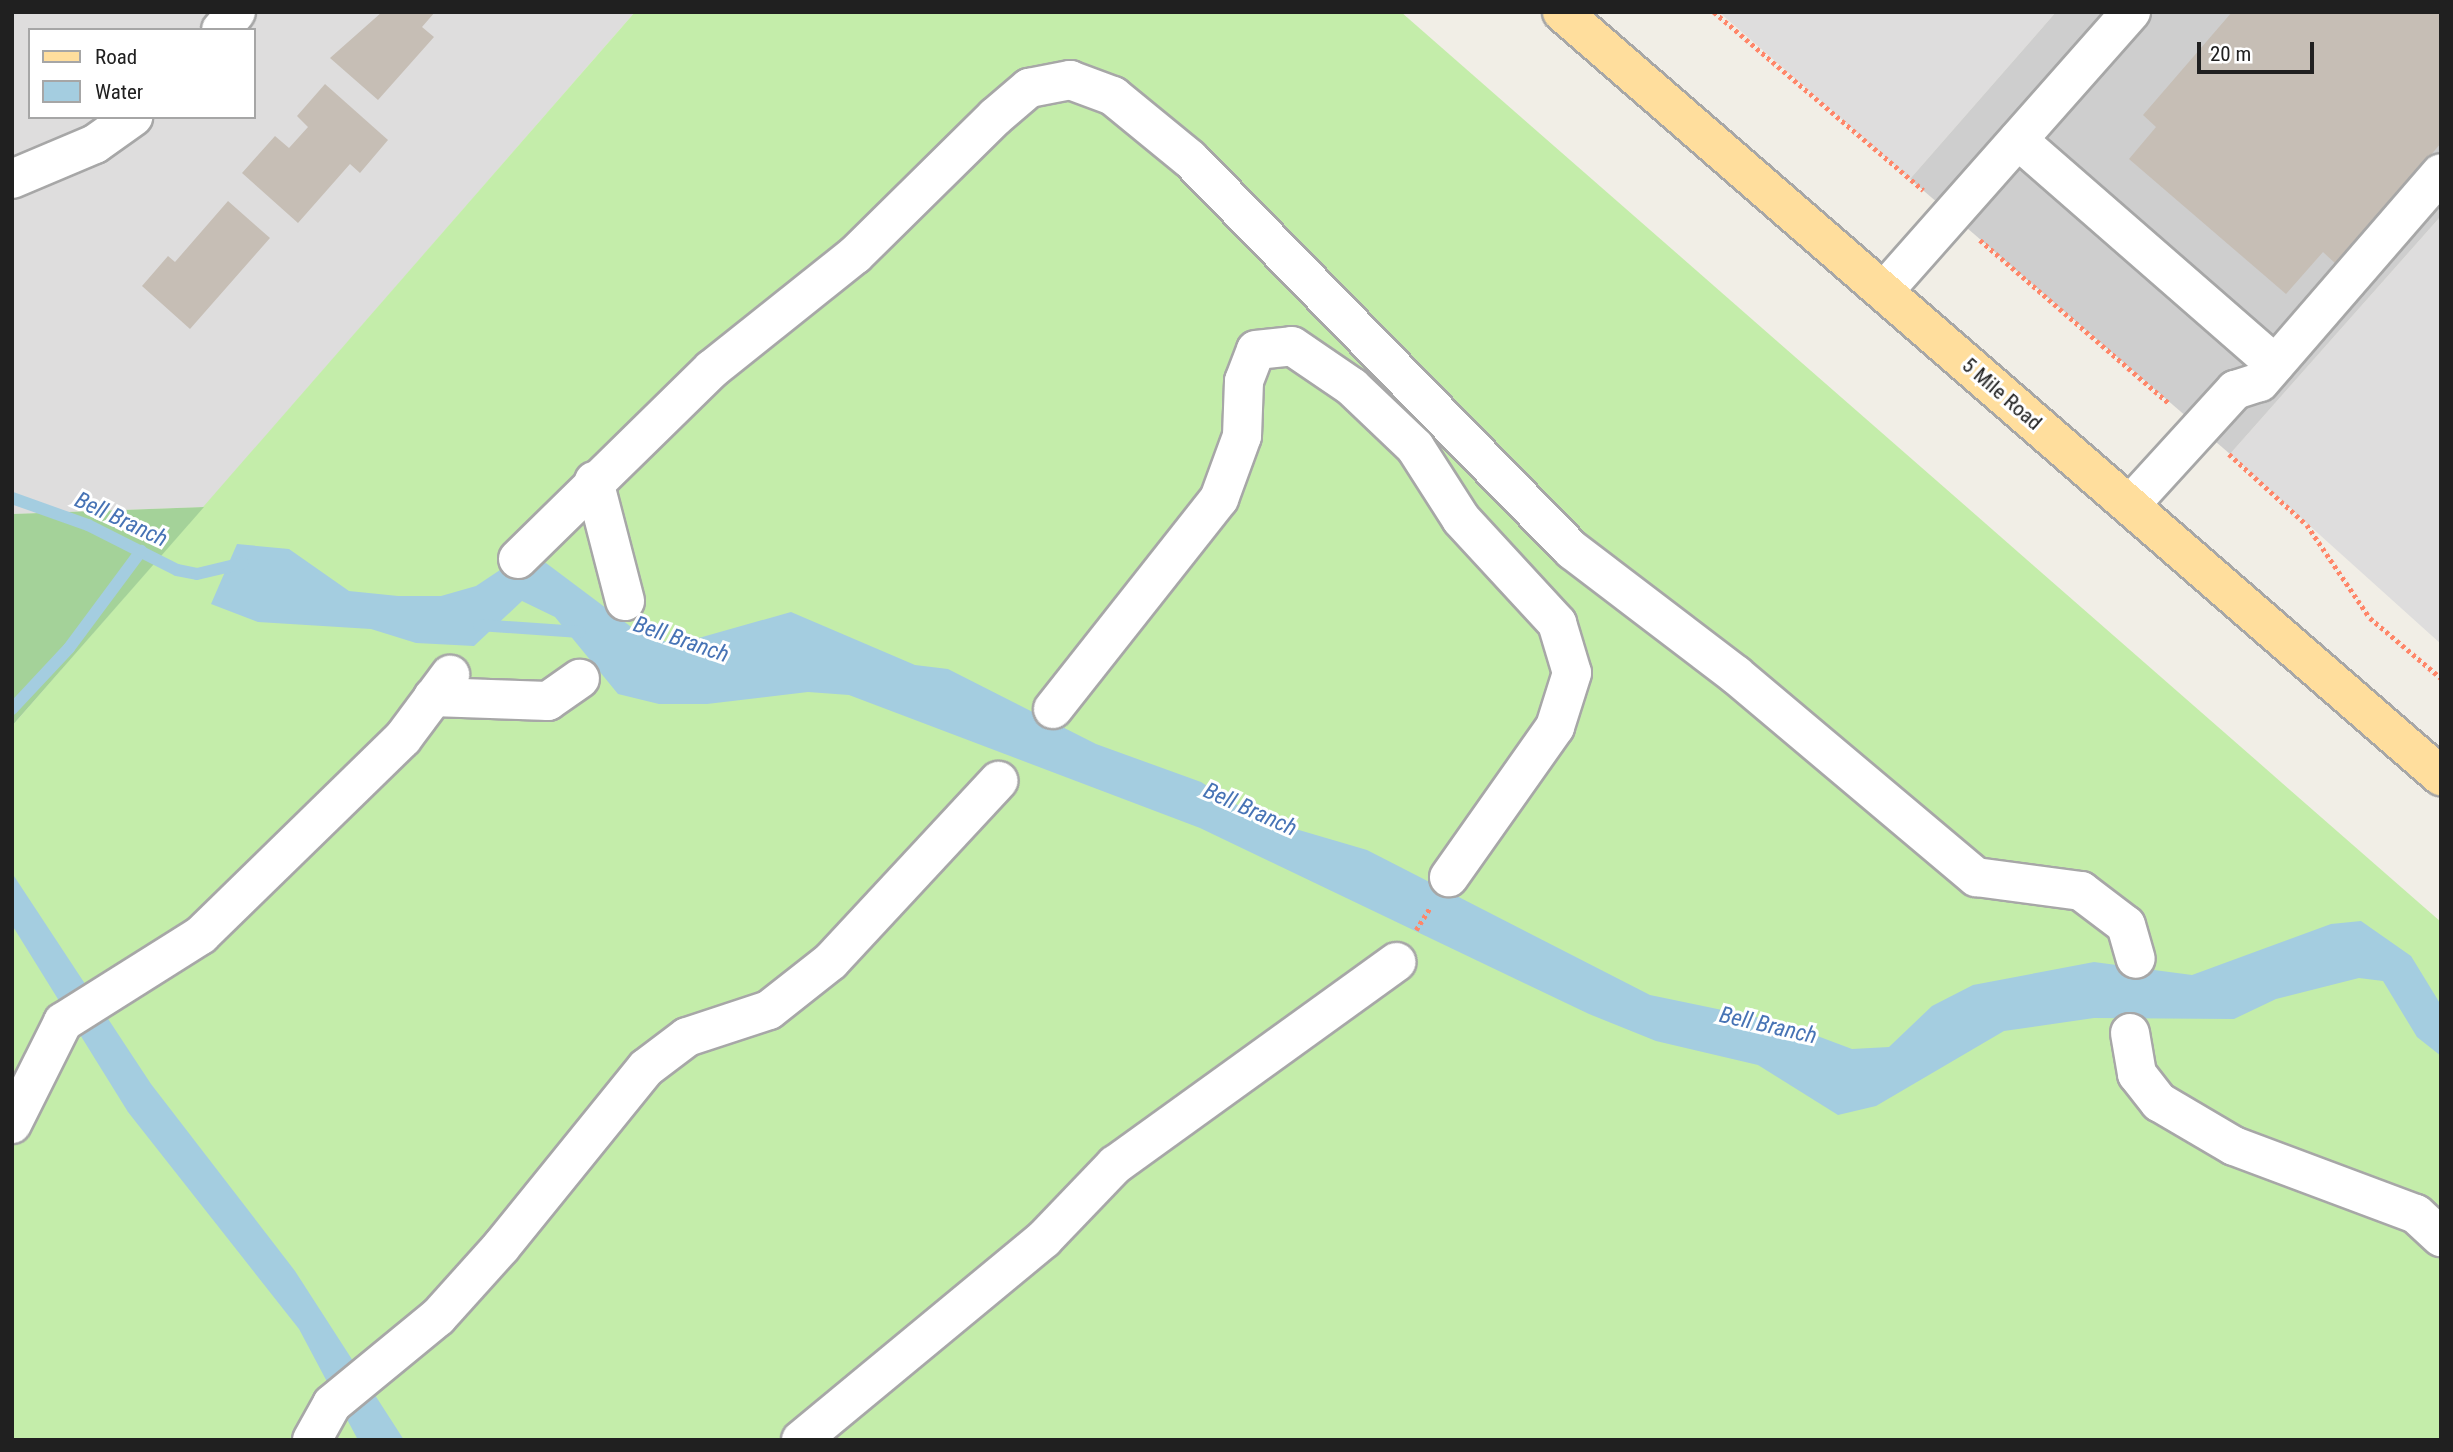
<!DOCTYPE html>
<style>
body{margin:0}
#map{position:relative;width:2453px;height:1452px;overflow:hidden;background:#f1eee6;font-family:"Roboto Condensed",sans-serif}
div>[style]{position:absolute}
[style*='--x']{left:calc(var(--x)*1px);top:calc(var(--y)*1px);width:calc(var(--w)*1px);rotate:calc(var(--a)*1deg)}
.residential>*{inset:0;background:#dedddd}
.religious>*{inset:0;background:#cecece}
.grass>*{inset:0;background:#c4edaa}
.forest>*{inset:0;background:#a4d299}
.water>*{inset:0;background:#a4cde0}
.stream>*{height:12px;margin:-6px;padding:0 6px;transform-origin:6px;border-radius:6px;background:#a4cde0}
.building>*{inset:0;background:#c6beb5}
.path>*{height:4.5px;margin-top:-2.25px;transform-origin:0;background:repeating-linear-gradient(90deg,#ff8669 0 3.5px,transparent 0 7px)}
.roads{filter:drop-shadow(2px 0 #a7a7a7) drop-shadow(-2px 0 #a7a7a7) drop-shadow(0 2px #a7a7a7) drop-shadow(0 -2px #a7a7a7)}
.minor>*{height:38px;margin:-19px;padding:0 19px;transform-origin:19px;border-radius:19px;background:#fff}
.major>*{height:38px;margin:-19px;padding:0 19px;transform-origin:19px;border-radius:19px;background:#ffde9d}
span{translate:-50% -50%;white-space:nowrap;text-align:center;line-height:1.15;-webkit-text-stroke:6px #fff;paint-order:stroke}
.street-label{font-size:21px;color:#202020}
.water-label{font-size:23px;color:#4773b5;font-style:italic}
.frame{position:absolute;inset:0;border:14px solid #202020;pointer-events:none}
.legend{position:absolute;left:28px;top:28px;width:228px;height:91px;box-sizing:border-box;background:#fff;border:2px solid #a6a6a6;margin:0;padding:9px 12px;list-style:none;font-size:21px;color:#202020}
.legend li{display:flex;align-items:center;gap:14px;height:35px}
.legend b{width:35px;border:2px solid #a6a6a6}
.scale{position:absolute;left:2197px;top:42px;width:117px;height:32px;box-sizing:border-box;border:4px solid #202020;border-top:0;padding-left:9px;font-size:21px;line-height:24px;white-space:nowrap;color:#202020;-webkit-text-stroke:5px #fff;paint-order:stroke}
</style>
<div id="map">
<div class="residential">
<div style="clip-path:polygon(evenodd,12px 12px,635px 12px,204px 507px,12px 514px,12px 12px,30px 30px,254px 30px,254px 117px,30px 117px,30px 30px)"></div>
<div style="clip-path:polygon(1719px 12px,2056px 12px,1910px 179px)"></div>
<div style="clip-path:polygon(2441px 216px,2441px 644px,2230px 454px)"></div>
</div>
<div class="religious">
<div style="clip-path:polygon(2056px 12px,2441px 12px,2441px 216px,2230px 454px,1910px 179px)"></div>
</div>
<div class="grass">
<div style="clip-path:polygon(635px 12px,1401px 12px,2441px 922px,2441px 1440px,12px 1440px,12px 726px)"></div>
</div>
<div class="forest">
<div style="clip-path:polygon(204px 507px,12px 726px,12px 514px)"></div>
</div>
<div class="water">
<div style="clip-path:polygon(237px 544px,289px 549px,349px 591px,398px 596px,441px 596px,476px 586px,500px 570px,546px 563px,634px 629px,674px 645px,791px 612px,915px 665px,948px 669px,1096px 744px,1201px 782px,1258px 818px,1367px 850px,1650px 995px,1780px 1022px,1852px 1049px,1889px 1047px,1932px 1006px,1973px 985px,2094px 962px,2192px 975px,2331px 924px,2361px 921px,2411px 956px,2441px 1005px,2441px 1056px,2417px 1037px,2383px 981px,2359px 978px,2276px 999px,2234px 1019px,2094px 1018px,2004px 1031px,1876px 1106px,1838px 1115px,1758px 1065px,1656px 1041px,1589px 1014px,1200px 828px,849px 695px,808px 692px,707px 704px,659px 704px,618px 694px,555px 617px,522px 601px,474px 646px,416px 643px,371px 629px,258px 622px,211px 604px)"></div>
<div style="clip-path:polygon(12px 873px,151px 1084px,295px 1271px,404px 1440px,358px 1440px,299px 1329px,128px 1112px,12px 925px)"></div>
</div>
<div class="stream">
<div style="--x:12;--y:498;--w:81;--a:19.6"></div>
<div style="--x:88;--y:525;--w:100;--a:26.8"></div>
<div style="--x:177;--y:570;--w:20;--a:11"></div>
<div style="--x:197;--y:574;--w:47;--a:-13.4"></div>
<div style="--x:479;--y:625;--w:101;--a:4"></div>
<div style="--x:12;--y:709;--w:83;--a:-46.9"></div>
<div style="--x:69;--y:648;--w:121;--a:-53.4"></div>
</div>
<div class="building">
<div style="clip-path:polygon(382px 12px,435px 12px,422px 27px,434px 37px,378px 100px,330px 58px)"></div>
<div style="clip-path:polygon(2232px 12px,2441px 12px,2441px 143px,2337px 265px,2323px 252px,2286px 294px,2129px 159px,2156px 127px,2143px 115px)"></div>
<div style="clip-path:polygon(325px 84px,388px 140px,360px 173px,350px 164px,298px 223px,242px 173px,275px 136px,289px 148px,308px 127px,297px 116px)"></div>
<div style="clip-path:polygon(228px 201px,270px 238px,190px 329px,142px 286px,168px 256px,175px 262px)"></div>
</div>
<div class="path">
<div style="--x:1714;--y:12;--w:275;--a:40.4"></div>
<div style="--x:1980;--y:240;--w:250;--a:40.8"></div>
<div style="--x:2229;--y:454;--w:105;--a:42.3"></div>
<div style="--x:2307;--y:525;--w:112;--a:55.9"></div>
<div style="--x:2370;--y:618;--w:93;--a:40.2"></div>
<div style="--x:1416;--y:930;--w:26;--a:-58"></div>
</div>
<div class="roads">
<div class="minor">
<div style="--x:221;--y:30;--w:23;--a:-50"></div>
<div style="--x:2018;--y:140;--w:341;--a:41.1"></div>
<div style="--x:12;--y:179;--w:90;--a:-22.9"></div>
<div style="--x:95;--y:144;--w:47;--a:-35.4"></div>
<div style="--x:1884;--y:291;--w:373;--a:-48.5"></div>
<div style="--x:594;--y:481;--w:124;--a:75.5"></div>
<div style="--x:2130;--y:505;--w:156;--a:-47.6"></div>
<div style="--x:2235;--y:390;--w:26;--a:-18"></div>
<div style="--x:2260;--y:382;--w:276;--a:-49.1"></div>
<div style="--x:518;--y:559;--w:272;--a:-44.4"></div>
<div style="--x:712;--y:369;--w:183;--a:-38.6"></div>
<div style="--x:855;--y:255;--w:197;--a:-44.6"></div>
<div style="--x:995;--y:117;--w:45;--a:-40.5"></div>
<div style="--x:1029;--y:88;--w:42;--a:-11"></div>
<div style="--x:1070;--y:80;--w:46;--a:20.4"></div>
<div style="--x:1113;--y:96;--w:99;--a:39.3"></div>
<div style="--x:1190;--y:159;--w:547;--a:45.67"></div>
<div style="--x:1572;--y:550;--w:206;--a:37.3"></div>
<div style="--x:1736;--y:675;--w:314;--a:40.1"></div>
<div style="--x:1976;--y:877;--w:106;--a:7.6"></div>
<div style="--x:2081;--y:891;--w:56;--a:37.1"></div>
<div style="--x:2126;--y:925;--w:35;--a:74"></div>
<div style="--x:433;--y:697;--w:115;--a:2"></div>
<div style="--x:548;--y:701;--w:39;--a:-35"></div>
<div style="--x:1053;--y:709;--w:268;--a:-51.7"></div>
<div style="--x:1219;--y:499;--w:67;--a:-69.9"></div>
<div style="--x:1242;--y:436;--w:55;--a:-87.9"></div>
<div style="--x:1244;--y:381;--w:33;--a:-69"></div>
<div style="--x:1256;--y:350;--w:36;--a:-6"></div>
<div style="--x:1292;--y:346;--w:73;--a:34.3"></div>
<div style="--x:1352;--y:387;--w:87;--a:43.6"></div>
<div style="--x:1415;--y:447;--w:85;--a:57.4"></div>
<div style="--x:1461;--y:519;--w:142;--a:47.3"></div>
<div style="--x:1557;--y:623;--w:52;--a:73.3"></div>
<div style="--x:1572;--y:673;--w:57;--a:107.5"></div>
<div style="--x:1555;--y:727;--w:184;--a:125.2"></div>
<div style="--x:2130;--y:1033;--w:42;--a:80.3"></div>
<div style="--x:2137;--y:1074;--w:36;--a:52"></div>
<div style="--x:2159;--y:1102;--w:87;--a:30.4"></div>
<div style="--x:2234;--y:1146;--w:194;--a:20.5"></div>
<div style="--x:2416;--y:1214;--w:34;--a:43"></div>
<div style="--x:12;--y:1124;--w:114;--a:-63.4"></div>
<div style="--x:63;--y:1022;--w:163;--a:-32.2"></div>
<div style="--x:201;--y:935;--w:282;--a:-44.3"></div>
<div style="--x:403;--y:738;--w:79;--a:-53.3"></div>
<div style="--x:312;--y:1440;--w:41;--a:-60.9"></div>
<div style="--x:332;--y:1404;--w:137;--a:-39.4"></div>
<div style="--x:438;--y:1317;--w:94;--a:-48"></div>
<div style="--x:501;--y:1247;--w:230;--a:-51"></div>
<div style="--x:646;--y:1068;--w:51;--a:-37.1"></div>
<div style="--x:687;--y:1037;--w:86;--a:-18.2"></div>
<div style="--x:769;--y:1010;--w:79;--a:-38.3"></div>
<div style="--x:831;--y:961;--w:246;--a:-47.1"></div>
<div style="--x:801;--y:1440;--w:315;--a:-39.6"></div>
<div style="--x:1044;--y:1239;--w:103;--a:-46.2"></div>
<div style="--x:1115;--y:1165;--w:347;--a:-35.8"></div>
</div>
<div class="major">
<div style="--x:1562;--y:12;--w:1165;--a:41"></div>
</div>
</div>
<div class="street-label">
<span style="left:2002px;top:394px;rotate:41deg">5 Mile Road</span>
</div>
<div class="water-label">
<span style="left:121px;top:520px;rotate:25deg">Bell Branch</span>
<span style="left:681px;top:640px;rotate:19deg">Bell Branch</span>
<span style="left:1250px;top:810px;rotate:24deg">Bell Branch</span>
<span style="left:1768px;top:1026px;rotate:13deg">Bell Branch</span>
</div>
<div class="frame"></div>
<ul class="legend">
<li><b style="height:9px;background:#ffde9d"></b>Road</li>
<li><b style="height:19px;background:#a4cde0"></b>Water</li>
</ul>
<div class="scale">20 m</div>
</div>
